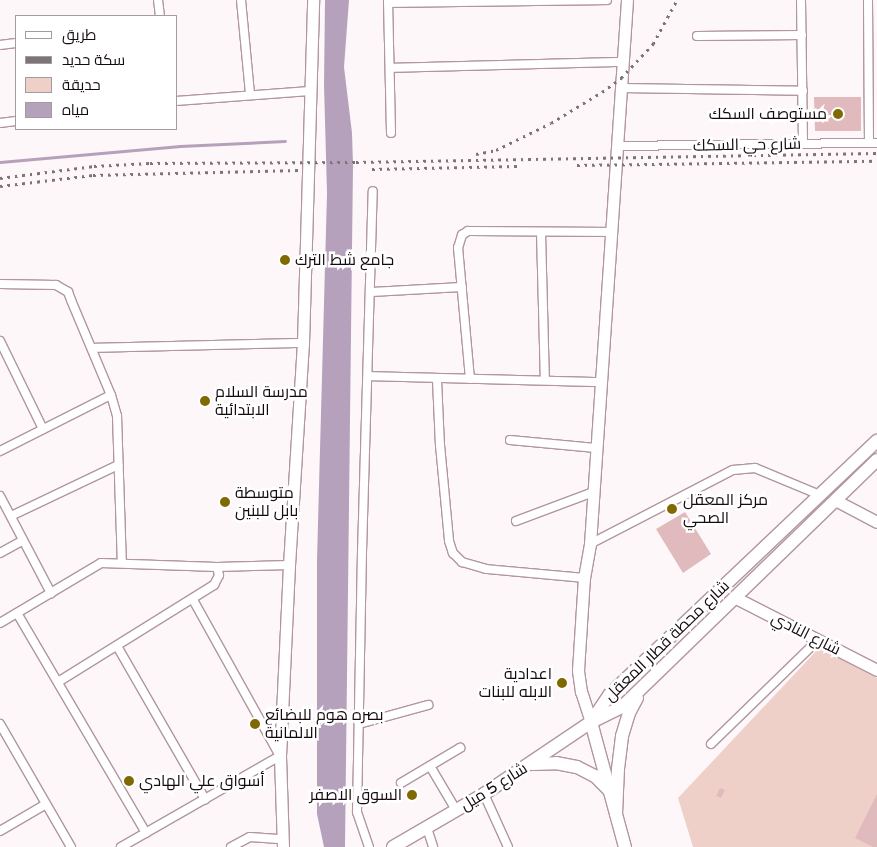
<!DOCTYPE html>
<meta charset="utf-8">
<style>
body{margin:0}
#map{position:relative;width:877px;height:847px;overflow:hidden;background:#fef7f9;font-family:"Varela Round",Cairo,sans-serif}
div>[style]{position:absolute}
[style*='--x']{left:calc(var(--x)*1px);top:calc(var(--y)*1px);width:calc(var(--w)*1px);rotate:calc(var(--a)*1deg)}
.green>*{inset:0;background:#efd0c8}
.water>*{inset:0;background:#b5a1bc}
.stream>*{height:3px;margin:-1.5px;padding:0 1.5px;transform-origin:1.5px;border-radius:1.5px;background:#b5a1bc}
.building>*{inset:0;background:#e0babc}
.roads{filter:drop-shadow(1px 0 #b2969f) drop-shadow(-1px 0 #b2969f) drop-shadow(0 1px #b2969f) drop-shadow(0 -1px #b2969f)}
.street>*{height:8px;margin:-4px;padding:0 4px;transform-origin:4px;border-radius:4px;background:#fff}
.secondary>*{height:11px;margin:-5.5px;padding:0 5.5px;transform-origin:5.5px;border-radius:5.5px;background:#fff}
.primary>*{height:12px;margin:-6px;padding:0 6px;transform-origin:6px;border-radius:6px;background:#fff}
.rail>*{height:3px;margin-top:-1.5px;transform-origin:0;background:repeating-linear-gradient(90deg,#7d7477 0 2.5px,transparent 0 7.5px)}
.dots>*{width:14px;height:14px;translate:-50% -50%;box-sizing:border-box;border:2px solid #fff;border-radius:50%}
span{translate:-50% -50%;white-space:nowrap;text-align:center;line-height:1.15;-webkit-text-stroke:5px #fff;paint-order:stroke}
.poi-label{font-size:16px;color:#150b0f}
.right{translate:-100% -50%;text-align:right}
.left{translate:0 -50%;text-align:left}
.street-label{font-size:16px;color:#150b0f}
.legend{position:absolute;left:15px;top:15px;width:162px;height:115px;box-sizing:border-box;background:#fff;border:1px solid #a19d9f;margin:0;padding:6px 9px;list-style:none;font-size:15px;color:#150b0f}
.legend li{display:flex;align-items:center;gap:10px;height:25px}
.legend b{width:25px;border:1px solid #a19d9f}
</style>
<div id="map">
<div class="green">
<div style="clip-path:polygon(819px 648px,877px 678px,877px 847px,693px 847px,678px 798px)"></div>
</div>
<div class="water">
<div style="clip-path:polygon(325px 0,349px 0,344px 67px,352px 133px,353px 165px,345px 847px,324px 847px,317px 814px,317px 560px,327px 193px,324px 85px)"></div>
</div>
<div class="stream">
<div style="--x:0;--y:162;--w:181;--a:-5.1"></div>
<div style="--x:180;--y:146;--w:105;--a:-2.7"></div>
</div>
<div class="building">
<div style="clip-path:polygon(814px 97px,861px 97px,861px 131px,815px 131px)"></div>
<div style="clip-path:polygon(685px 512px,711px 554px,683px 573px,656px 529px)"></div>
<div style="clip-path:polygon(720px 788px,725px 790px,721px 798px,716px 796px)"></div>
<div style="clip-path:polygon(877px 794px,877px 847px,873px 847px,855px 838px)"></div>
</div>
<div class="roads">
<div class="street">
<div style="--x:158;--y:0;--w:16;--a:83"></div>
<div style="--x:241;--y:0;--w:94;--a:84.5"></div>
<div style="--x:388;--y:0;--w:133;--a:88.7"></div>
<div style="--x:801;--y:0;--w:144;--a:89.2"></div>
<div style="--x:868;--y:0;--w:143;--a:89.6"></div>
<div style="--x:388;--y:3;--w:219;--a:-0.8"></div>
<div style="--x:697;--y:36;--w:105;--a:-0.5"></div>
<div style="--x:0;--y:45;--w:16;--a:-7"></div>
<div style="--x:390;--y:68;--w:232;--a:-1.5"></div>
<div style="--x:621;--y:88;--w:182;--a:0.9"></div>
<div style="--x:176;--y:101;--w:134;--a:-4.3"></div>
<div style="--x:0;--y:123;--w:16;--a:-7"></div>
<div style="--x:617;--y:146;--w:260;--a:-0.7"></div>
<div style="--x:541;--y:232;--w:148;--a:88.5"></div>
<div style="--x:0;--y:284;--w:56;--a:1"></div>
<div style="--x:56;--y:285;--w:14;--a:30"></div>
<div style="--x:68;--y:292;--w:9;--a:69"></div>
<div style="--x:71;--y:300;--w:103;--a:67.2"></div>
<div style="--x:111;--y:395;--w:22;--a:74"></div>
<div style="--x:117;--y:416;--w:147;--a:88.1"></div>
<div style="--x:371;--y:292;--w:91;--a:-3.1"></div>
<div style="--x:0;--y:341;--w:98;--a:64"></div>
<div style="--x:92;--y:348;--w:211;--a:-1.4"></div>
<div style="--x:369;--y:376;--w:231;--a:1.5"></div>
<div style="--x:470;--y:379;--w:132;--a:-95.2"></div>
<div style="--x:458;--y:248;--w:14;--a:-73"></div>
<div style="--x:462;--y:235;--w:7;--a:-34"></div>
<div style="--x:468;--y:231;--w:7;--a:0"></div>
<div style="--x:475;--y:231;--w:135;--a:0.4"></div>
<div style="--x:437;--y:380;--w:65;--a:87.4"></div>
<div style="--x:440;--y:445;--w:96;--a:84.6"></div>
<div style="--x:449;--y:541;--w:13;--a:72"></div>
<div style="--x:453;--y:553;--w:13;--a:45"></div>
<div style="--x:462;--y:562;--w:25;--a:16"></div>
<div style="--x:486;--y:569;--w:98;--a:5.2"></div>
<div style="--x:510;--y:440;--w:86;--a:5.3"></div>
<div style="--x:0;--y:451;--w:124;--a:-26.8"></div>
<div style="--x:0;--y:496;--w:110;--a:62.3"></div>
<div style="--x:11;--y:516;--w:119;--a:-25.5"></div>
<div style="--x:516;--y:521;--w:82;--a:-20.6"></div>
<div style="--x:590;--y:544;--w:161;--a:-27.4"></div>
<div style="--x:733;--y:470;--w:22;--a:-5"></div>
<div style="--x:755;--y:468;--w:70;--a:22.6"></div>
<div style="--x:0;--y:553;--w:26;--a:-29"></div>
<div style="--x:17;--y:613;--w:255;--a:59.6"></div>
<div style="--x:0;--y:623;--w:117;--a:-30.7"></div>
<div style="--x:101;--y:563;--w:116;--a:2"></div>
<div style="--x:217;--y:567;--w:72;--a:-1.6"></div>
<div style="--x:117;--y:646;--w:177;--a:60.1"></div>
<div style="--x:58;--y:682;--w:184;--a:-31.9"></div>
<div style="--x:214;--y:585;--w:11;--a:-63"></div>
<div style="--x:219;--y:575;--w:8;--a:-104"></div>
<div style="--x:0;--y:724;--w:142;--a:60"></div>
<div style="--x:359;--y:724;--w:72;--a:-15.4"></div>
<div style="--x:711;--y:744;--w:149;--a:-44.2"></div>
<div style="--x:430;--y:766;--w:51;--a:59.4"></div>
<div style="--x:401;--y:783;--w:69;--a:-30.7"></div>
<div style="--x:484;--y:794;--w:58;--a:65.6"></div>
<div style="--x:427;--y:828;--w:20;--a:72"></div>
<div style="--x:0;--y:831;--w:53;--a:-30.4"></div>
<div style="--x:121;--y:847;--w:183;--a:-29.8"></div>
<div style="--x:280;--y:756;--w:179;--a:-119.1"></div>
<div style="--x:231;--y:847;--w:21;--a:-28"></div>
<div style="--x:250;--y:837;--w:32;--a:4"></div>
<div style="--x:369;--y:847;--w:37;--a:-109"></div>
<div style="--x:357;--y:812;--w:260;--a:-88.9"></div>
<div style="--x:362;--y:552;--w:361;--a:-88.3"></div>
</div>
<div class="secondary">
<div style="--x:835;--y:500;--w:47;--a:27.6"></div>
<div style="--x:736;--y:598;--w:158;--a:27.1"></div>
<div style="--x:591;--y:722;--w:32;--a:-108"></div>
<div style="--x:581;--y:692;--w:22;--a:-98"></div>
<div style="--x:578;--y:670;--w:92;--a:-86.3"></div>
<div style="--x:584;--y:578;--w:35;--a:-80"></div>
<div style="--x:590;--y:544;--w:545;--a:-86.11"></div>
<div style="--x:283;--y:847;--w:91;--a:-91.9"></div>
<div style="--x:280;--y:756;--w:191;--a:-87.3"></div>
<div style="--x:289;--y:565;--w:222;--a:-86.4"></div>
<div style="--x:303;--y:343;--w:343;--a:-88.3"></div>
</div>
<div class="primary">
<div style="--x:591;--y:722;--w:34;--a:-56"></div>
<div style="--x:610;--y:694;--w:368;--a:-43.5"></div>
<div style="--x:591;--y:722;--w:130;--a:74.8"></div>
<div style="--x:533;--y:764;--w:23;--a:-2"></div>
<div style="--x:556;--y:763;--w:21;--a:11"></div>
<div style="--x:577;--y:767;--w:20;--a:27"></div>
<div style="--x:595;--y:776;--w:20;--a:45"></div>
<div style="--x:616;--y:814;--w:45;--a:-87.5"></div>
<div style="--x:618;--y:769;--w:33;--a:-83"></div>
<div style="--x:622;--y:736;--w:24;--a:-73"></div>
<div style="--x:629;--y:713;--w:17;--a:-62"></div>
<div style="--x:393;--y:847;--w:105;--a:-30.2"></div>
<div style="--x:484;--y:794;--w:129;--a:-33.9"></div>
<div style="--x:591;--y:722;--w:34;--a:-26"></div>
<div style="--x:622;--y:707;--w:355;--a:-44.1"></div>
</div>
</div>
<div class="rail">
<div style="--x:476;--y:154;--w:20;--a:-11"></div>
<div style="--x:496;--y:150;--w:61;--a:-26.1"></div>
<div style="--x:551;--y:123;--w:60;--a:-31.3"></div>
<div style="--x:602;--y:92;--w:24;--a:-36"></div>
<div style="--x:621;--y:78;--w:47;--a:-46.7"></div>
<div style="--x:653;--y:44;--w:50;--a:-61.4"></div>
<div style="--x:577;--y:165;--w:300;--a:-0.8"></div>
<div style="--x:372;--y:169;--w:145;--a:-1.2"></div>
<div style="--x:0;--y:178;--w:95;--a:-7.3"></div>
<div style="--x:94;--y:166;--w:56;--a:-3.1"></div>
<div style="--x:150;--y:163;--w:206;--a:-0.3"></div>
<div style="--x:356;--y:162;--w:521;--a:-0.99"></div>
<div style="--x:0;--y:186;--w:94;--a:-6.7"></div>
<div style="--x:93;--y:175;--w:207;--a:-1.4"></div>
</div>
<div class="dots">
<div style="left:838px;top:114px;background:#816901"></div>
<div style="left:285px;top:260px;background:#816901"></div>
<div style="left:205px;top:401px;background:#816901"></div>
<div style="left:225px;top:502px;background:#816901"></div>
<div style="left:672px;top:509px;background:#816901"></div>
<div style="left:562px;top:683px;background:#816901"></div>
<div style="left:255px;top:724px;background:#816901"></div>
<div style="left:129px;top:781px;background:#816901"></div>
<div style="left:412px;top:795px;background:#816901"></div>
</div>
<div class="poi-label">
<span class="right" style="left:827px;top:114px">مستوصف السكك</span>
<span class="left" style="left:295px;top:260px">جامع شط الترك</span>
<span class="left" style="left:215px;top:401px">مدرسة السلام<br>الابتدائية</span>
<span class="left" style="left:235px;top:502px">متوسطة<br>بابل للبنين</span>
<span class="left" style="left:683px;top:509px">مركز المعقل<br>الصحي</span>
<span class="right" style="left:552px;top:683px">اعدادية<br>الابله للبنات</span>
<span class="left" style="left:265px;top:724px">بصره هوم للبضائع<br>الالمانية</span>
<span class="left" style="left:139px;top:781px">أسواق علي الهادي</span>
<span class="right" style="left:402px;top:795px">السوق الاصفر</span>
</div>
<div class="street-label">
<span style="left:747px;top:145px;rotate:-1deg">شارع حي السكك</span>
<span style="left:806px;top:634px;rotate:27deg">شارع النادي</span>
<span style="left:667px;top:641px;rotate:-44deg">شارع محطة قطار المعقل</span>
<span style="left:494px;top:787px;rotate:-32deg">شارع 5 ميل</span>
</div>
<ul class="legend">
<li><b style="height:6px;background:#fff"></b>طريق</li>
<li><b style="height:6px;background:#7d7477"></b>سكة حديد</li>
<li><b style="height:14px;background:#efd0c8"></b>حديقة</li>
<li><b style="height:14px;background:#b5a1bc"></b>مياه</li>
</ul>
</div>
